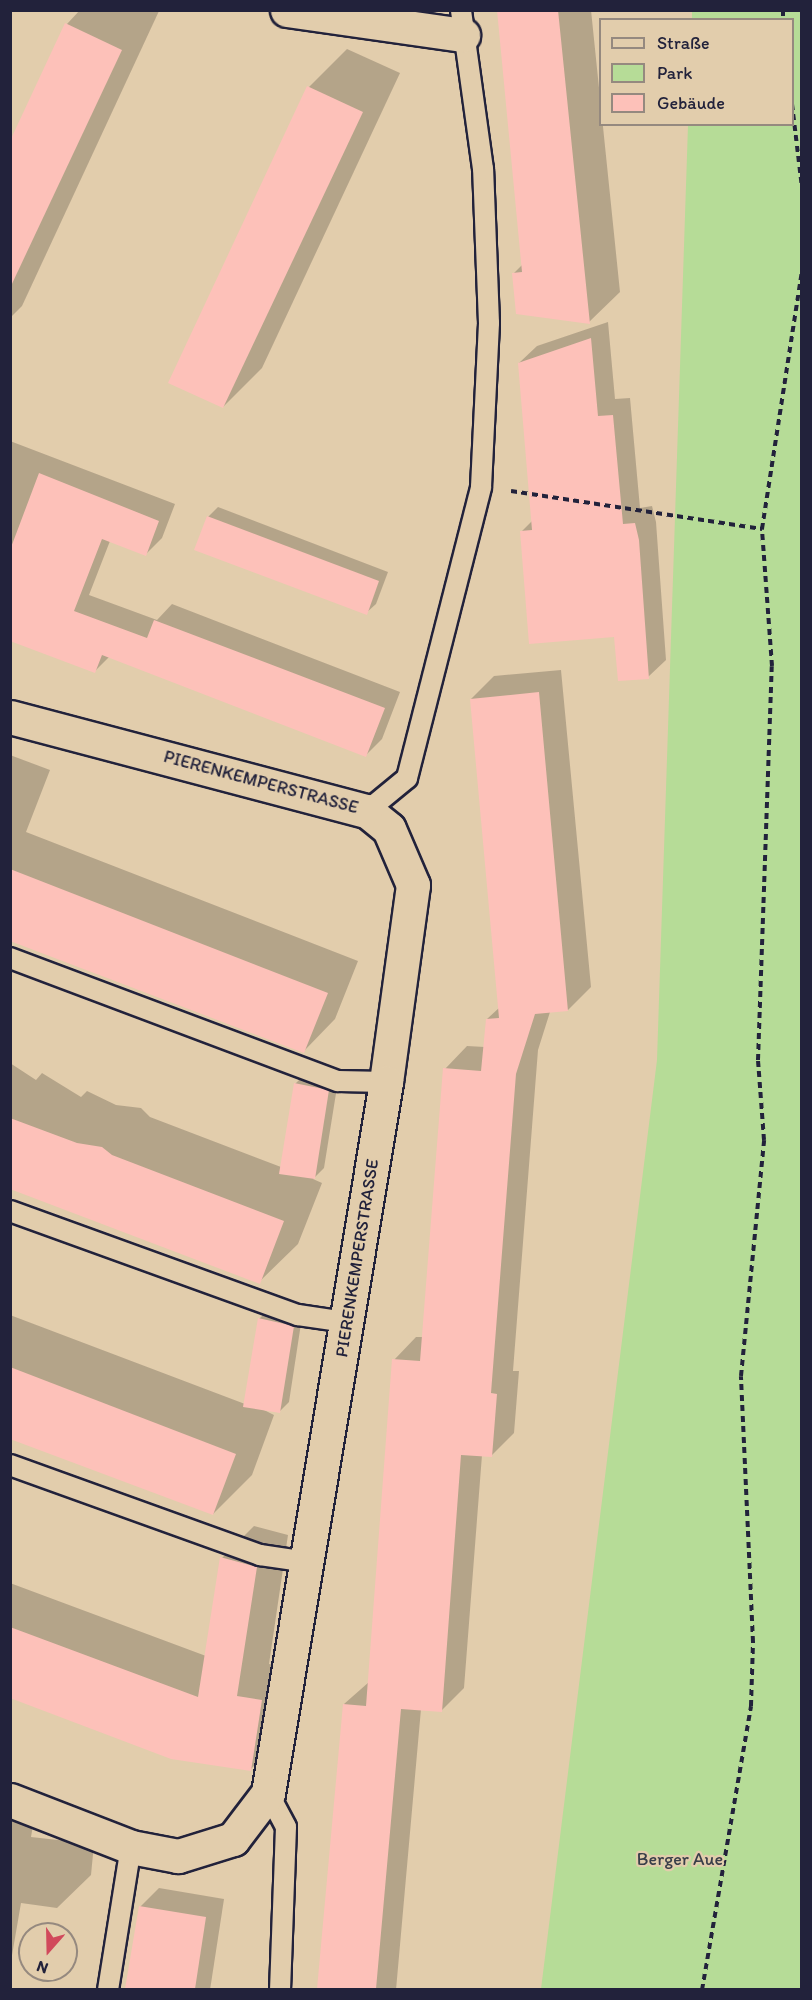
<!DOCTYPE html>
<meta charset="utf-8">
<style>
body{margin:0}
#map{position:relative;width:812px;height:2000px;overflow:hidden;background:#e2cdac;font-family:Itim,sans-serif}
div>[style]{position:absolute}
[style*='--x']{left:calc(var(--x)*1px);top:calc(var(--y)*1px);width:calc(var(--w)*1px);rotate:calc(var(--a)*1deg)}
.green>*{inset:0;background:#b6dc97}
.shadow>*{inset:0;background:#0003}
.building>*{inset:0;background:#fdc1b9}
.path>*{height:4px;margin-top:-2px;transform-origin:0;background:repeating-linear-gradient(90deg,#22223b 0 6px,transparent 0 10.5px)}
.roads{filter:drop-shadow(2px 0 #22223b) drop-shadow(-2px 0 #22223b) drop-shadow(0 2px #22223b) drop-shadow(0 -2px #22223b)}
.service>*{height:20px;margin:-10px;padding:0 10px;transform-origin:10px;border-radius:10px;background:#e2cdac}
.minor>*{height:33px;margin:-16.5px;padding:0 16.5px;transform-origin:16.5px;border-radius:16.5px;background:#e2cdac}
span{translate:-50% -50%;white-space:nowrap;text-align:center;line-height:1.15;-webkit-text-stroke:4.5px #e2cdac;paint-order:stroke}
.street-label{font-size:18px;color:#22223b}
.park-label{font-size:18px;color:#383e49}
.frame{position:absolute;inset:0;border:12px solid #22223b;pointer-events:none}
.legend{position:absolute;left:599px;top:18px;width:195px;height:108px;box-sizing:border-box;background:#e2cdac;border:2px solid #95897f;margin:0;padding:8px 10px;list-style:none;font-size:18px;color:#22223b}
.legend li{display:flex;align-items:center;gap:12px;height:30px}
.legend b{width:30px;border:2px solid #95897f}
.north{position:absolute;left:18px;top:1922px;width:60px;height:60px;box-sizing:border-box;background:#e2cdac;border:2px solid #95897f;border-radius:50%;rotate:200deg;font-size:16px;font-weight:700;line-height:24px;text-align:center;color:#22223b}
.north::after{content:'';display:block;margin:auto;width:21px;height:27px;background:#d1495b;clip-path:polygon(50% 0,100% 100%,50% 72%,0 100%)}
</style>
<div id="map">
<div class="green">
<div style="clip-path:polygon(692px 11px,801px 11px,801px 1989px,541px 1989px,657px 1060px,688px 125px,792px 124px,792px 20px,692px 19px)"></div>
</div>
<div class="shadow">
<div style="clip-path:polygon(80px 10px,159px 11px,22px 306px,10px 318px,10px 145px,67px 24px)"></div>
<div style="clip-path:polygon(499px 10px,591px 10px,620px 292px,589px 322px,514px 273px,523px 264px)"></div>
<div style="clip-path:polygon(347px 49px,400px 73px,262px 368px,223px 407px,309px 87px)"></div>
<div style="clip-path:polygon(608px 322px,615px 399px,630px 398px,640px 508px,652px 506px,656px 522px,666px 660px,648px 677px,615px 635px,521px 532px,533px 520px,519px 363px,537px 346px)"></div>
<div style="clip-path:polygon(10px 441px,175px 504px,162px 538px,146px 554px,110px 541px,89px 595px,157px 620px,172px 604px,400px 692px,382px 739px,366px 755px,110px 656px,95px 671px,10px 639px)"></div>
<div style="clip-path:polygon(218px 507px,388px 572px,376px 604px,366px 613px,196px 549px,208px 517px)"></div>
<div style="clip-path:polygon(561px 670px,591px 987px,568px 1010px,550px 1012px,538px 1050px,513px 1371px,519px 1371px,514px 1433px,491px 1456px,482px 1455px,464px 1688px,442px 1710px,421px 1709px,396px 1990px,319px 1990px,344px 1704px,369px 1682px,394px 1360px,416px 1337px,423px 1337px,445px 1069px,467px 1046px,485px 1047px,487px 1019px,500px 1007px,471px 699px,494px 676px)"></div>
<div style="clip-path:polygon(10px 755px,50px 770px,26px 832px,358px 961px,335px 1019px,304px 1051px,10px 940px)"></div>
<div style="clip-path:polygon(10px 1063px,36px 1080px,42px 1073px,81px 1097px,87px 1091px,116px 1105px,141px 1108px,150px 1117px,281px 1167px,295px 1084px,305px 1074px,338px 1081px,324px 1168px,313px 1179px,322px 1183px,298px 1244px,259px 1282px,10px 1187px)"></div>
<div style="clip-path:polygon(269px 1309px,302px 1317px,289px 1402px,279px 1412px,262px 1409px,274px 1415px,252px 1475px,213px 1514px,10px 1438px,10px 1315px,245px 1404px,259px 1319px)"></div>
<div style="clip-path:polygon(254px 1526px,288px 1535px,269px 1664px,293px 1669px,282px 1737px,250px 1770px,10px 1697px,10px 1583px,206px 1656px,222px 1558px)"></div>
<div style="clip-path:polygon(10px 1797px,36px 1807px,31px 1837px,94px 1844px,91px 1875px,57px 1908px,21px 1903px,10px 1967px)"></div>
<div style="clip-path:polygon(159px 1888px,224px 1899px,210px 1990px,127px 1990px,140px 1907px)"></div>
</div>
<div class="building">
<div style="clip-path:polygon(497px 10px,558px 10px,590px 324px,516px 314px,512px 273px,522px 272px)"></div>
<div style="clip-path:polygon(65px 23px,122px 50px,10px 288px,10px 141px)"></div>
<div style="clip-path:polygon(307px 86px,363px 112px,223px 408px,168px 383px)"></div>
<div style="clip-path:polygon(591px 338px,598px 416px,613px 415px,623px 524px,635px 523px,639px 540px,649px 679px,618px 681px,614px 637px,529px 644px,520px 531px,532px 530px,518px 363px)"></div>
<div style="clip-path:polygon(39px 473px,159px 521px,146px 556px,102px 539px,74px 611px,147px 638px,154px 620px,385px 708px,366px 757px,102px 655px,95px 673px,10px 641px,10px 550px)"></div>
<div style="clip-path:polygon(207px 516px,379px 581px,367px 615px,194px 550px)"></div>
<div style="clip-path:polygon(539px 692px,568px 1011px,535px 1014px,516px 1074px,491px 1393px,497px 1394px,492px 1457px,461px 1455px,442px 1712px,401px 1709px,376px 1989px,317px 1989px,343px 1704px,366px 1706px,392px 1359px,420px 1361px,443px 1068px,481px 1071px,486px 1019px,499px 1018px,470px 699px)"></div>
<div style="clip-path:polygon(10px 869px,328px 993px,304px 1053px,10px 941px)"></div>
<div style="clip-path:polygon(294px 1083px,329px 1090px,315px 1179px,279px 1174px)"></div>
<div style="clip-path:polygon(10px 1118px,77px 1143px,102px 1147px,112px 1155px,284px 1221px,260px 1284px,10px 1189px)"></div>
<div style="clip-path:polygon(258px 1318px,294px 1326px,280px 1413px,243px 1407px)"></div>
<div style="clip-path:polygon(10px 1367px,236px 1454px,213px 1515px,10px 1439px)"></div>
<div style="clip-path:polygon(220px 1557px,257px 1567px,237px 1696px,262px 1700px,251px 1771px,171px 1759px,10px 1698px,10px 1627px,198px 1697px)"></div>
<div style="clip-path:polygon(139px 1906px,206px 1917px,195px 1989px,125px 1989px)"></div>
</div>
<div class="path">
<div style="--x:783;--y:10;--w:10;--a:90"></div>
<div style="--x:792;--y:104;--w:85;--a:83.2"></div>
<div style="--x:511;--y:491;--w:254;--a:8.6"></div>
<div style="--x:702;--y:1990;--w:288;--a:-80.2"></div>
<div style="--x:751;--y:1706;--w:64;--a:-88.2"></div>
<div style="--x:753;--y:1642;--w:266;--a:-92.6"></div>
<div style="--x:741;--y:1376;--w:237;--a:-84.4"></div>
<div style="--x:764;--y:1140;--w:80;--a:-94.3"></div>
<div style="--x:758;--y:1060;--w:394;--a:-88"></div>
<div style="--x:772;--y:666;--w:137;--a:-94.2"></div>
<div style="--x:762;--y:529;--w:261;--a:-81.2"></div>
</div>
<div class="roads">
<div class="service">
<div style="--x:367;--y:811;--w:52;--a:-39.5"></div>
<div style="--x:407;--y:778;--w:300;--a:-75.7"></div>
<div style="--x:481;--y:487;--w:164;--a:-87.2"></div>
<div style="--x:489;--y:323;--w:154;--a:-92.2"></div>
<div style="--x:483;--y:169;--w:161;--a:-97.9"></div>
<div style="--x:10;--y:958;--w:350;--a:20.6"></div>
<div style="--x:338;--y:1081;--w:48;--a:1.2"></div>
<div style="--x:10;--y:1211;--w:306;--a:19.9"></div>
<div style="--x:298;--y:1315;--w:49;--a:8.3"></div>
<div style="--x:10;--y:1465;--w:266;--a:19.8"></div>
<div style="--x:260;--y:1555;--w:49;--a:8.3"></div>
<div style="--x:268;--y:1793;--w:38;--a:62"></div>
<div style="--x:286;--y:1827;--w:163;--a:92.1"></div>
<div style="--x:108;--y:1990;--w:145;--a:-80.9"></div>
</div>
<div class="minor">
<div style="--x:287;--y:10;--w:178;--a:8.1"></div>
<div style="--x:10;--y:717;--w:369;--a:14.8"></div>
<div style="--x:367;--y:811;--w:28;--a:39"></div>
<div style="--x:389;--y:829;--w:61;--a:66.8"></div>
<div style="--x:413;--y:885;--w:199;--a:97.8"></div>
<div style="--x:386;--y:1082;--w:721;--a:99.42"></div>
<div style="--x:268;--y:1793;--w:58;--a:127.3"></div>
<div style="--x:233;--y:1839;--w:58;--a:162.8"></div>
<div style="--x:178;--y:1856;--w:48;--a:-169.2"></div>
<div style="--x:131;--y:1847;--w:130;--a:-158.8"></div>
</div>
</div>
<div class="street-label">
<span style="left:261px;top:782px;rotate:15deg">PIERENKEMPERSTRASSE</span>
<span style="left:357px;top:1258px;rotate:-81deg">PIERENKEMPERSTRASSE</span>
</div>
<div class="park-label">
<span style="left:680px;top:1859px">Berger Aue</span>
</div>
<div class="frame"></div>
<ul class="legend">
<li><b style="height:8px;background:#e2cdac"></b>Straße</li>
<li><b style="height:16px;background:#b6dc97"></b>Park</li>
<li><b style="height:16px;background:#fdc1b9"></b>Gebäude</li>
</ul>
<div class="north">N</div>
</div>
